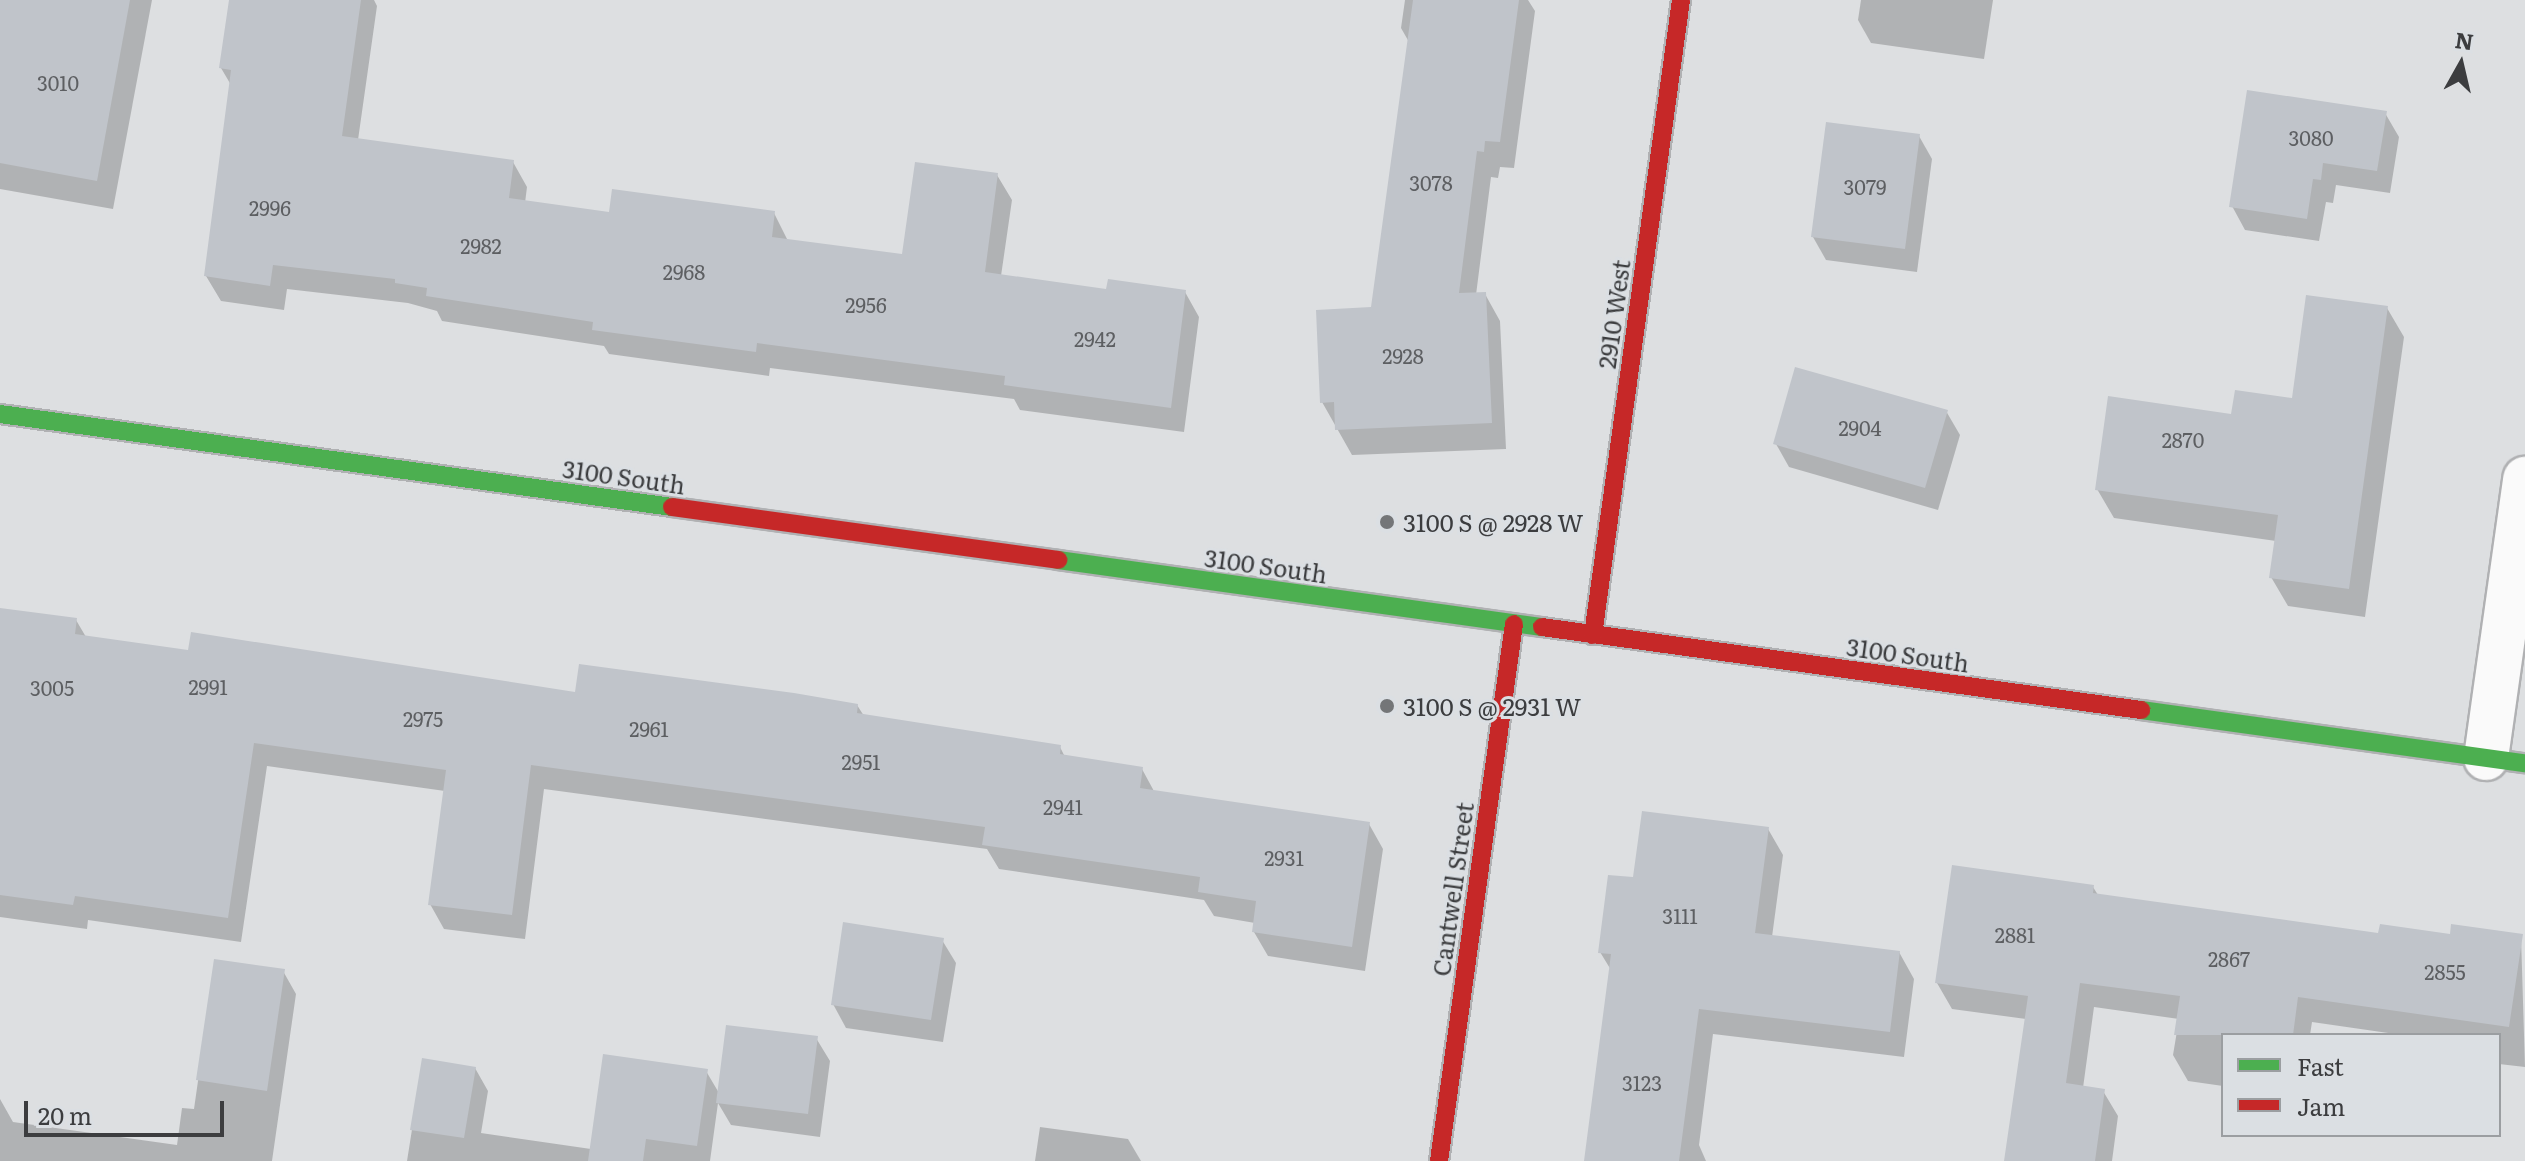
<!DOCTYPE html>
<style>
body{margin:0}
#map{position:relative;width:2525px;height:1161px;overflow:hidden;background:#dddfe1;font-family:Literata,serif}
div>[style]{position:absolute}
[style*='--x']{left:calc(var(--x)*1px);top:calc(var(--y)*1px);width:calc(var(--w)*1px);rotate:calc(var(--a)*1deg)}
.shadow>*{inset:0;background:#0003}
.building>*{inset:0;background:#c0c4ca}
.roads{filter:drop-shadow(2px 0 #b0b1b3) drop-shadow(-2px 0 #b0b1b3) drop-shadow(0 2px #b0b1b3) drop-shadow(0 -2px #b0b1b3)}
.street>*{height:44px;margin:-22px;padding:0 22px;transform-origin:22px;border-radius:22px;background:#fafafa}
.fast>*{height:18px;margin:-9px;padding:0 9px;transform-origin:9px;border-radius:9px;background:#4caf50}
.jam>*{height:18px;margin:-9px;padding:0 9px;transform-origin:9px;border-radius:9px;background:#c62828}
.dots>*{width:22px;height:22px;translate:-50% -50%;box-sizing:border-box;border:4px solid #dbdfe3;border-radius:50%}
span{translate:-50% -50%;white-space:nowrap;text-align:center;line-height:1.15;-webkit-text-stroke:6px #dbdfe3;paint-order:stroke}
.number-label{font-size:20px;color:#5d5f62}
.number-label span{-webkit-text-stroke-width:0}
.street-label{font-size:24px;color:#3c3d3f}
.poi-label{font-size:24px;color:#3c3d3f}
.left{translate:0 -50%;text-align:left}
.legend{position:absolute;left:2221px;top:1033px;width:280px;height:104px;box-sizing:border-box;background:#dbdfe3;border:2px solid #9b9ea1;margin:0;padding:10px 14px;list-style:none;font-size:24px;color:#3c3d3f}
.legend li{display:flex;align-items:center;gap:16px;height:40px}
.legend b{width:40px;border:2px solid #9b9ea1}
.north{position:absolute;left:2421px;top:24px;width:80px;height:80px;-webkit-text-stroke:6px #dbdfe3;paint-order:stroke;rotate:8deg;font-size:22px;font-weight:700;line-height:32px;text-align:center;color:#3c3d3f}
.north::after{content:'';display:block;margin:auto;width:28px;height:36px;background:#3c3d3f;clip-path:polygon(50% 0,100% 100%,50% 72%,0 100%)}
.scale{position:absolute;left:24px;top:1101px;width:200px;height:36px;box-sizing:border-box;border:4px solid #3c3d3f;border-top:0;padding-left:10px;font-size:24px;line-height:28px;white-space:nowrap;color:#3c3d3f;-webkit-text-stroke:6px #dbdfe3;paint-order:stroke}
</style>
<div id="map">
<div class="shadow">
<div style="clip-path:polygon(0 0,152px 0,113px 209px,0 189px)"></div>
<div style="clip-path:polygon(231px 0,374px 0,377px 6px,358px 140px,513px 162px,527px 187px,525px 203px,610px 215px,774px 213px,788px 241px,904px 256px,997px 175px,1012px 200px,1001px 276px,1108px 291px,1185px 292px,1199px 317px,1184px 432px,1020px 410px,1014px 399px,770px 368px,769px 376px,609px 354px,604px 346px,442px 321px,437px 311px,408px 303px,287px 289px,284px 310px,221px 301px,206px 276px,231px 85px,221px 68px)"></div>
<div style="clip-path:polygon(1405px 0,1528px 0,1535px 11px,1514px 168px,1500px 167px,1498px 178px,1491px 177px,1476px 295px,1485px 294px,1500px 321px,1506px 449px,1352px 455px,1322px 402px,1373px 309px,1409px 42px,1401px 28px)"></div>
<div style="clip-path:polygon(1861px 0,1993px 0,1984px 59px,1871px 43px,1858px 20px)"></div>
<div style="clip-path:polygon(2385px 113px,2399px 137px,2390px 193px,2336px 185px,2333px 203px,2326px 202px,2319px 241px,2245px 230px,2232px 206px)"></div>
<div style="clip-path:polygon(1919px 136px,1932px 159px,1917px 272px,1826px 260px,1813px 237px)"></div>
<div style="clip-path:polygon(2387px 308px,2404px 337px,2365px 617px,2288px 606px,2271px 577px,2276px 541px,2114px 518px,2097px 489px,2233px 416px,2294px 400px)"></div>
<div style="clip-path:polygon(1946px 411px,1960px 435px,1938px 510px,1789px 467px,1776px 444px)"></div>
<div style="clip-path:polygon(0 610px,76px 620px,86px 637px,190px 652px,577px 694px,857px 705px,864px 716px,1060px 747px,1065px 757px,1142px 769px,1155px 793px,1369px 824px,1383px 849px,1365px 971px,1268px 956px,1254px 932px,1255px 923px,1214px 916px,1204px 900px,999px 869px,987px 849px,544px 789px,525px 939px,444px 929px,430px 904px,445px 791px,267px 766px,241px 942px,88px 920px,87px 929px,0 917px)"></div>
<div style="clip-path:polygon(1768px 829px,1783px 855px,1772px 937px,1899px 952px,1914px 979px,1904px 1057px,1713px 1034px,1699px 1145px,1706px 1161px,1586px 1161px,1611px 970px,1600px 952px,1635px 879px)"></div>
<div style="clip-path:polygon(2093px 887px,2098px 895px,2380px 935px,2521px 936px,2525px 1067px,2499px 1064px,2499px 1035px,2402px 1035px,2312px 1022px,2310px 1035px,2223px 1035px,2223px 1086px,2188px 1081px,2173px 1055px,2179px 1019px,2094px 1007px,2083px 1088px,2103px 1091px,2118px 1116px,2112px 1161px,2006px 1161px,2026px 1019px,1952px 1009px,1937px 983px)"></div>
<div style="clip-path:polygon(942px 940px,956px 963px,943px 1042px,846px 1028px,833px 1004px)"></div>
<div style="clip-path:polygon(215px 962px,283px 971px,296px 994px,272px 1161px,0 1161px,0 1099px,13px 1122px,177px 1145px,182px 1108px,194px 1109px)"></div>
<div style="clip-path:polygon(816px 1038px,830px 1061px,820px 1137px,731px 1125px,718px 1103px,710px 1161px,407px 1161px,423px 1060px,475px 1068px,488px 1091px,481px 1133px,591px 1149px,706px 1071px,719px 1093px)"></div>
<div style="clip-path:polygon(1040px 1127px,1128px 1139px,1141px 1161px,1035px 1161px)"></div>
</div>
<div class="building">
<div style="clip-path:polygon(0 0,130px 0,97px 181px,0 163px)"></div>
<div style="clip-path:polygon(229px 0,361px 0,342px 136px,514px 160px,509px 198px,609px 212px,612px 189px,775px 211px,772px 237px,902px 254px,915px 162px,998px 173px,985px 272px,1106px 289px,1108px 279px,1186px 290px,1171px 408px,1004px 385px,1005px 376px,757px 343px,756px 352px,592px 330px,593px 322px,426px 296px,427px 288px,395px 283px,395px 279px,273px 265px,270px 286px,204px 276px,231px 70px,219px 68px)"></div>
<div style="clip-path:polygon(1413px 0,1519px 0,1500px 142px,1485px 141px,1484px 152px,1477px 151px,1459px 293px,1486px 292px,1492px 423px,1335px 430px,1334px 402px,1320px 403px,1316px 310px,1371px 307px)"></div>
<div style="clip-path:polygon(2247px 90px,2387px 111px,2377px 171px,2323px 163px,2321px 180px,2313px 179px,2307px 219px,2229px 207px)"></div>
<div style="clip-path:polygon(1826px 122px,1920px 134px,1905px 249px,1811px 237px)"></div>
<div style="clip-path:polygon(2306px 295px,2388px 306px,2349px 589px,2269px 578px,2278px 515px,2095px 490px,2108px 396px,2231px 414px,2235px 390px,2292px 398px)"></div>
<div style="clip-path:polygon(1795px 367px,1948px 410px,1925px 488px,1773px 444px)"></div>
<div style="clip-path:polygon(0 608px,77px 618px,75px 634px,188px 650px,191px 632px,575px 692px,579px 664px,794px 693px,858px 704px,857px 713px,1061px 745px,1060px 754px,1143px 767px,1140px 788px,1370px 822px,1352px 947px,1252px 932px,1256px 901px,1198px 892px,1200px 877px,982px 845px,985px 827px,531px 765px,512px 915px,428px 905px,446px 770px,254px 743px,228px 918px,75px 896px,73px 905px,0 895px)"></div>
<div style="clip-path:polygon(1642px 811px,1769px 827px,1755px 933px,1900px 951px,1890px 1032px,1699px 1009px,1679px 1161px,1584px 1161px,1611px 954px,1598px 953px,1608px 875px,1633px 877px)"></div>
<div style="clip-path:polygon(1952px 865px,2094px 885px,2093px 893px,2378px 933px,2380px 924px,2450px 934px,2451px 924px,2523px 934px,2509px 1027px,2298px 997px,2293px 1035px,2174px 1035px,2180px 996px,2080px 983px,2066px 1083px,2105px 1089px,2095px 1161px,2004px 1161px,2028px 996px,1935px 983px)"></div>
<div style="clip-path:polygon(843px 922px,944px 938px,931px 1020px,831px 1005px)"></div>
<div style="clip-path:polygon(214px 959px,285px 969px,267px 1091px,196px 1080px)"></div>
<div style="clip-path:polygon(726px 1025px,818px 1036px,808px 1114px,716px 1103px)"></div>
<div style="clip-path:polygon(603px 1054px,708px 1069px,697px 1146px,646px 1139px,643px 1161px,588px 1161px)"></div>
<div style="clip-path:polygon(422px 1058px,476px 1067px,464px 1138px,410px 1130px)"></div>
</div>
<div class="roads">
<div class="street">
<div style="--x:2486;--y:758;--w:282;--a:-82"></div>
</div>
<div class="fast">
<div style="--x:0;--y:414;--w:678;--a:7.88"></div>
<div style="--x:1058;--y:560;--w:489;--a:7.9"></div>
<div style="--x:2141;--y:710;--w:388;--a:7.9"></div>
</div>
<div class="jam">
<div style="--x:672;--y:507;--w:390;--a:7.8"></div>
<div style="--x:1542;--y:627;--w:605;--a:7.89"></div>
<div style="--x:1593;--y:635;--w:641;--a:-82.11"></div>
<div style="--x:1439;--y:1161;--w:542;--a:-82.05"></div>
</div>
</div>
<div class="dots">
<div style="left:1387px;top:522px;background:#747678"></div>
<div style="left:1387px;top:706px;background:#747678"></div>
</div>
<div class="number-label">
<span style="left:58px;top:82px">3010</span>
<span style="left:2311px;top:137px">3080</span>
<span style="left:1431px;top:182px">3078</span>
<span style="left:1865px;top:186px">3079</span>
<span style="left:270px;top:207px">2996</span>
<span style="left:481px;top:245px">2982</span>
<span style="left:684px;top:271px">2968</span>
<span style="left:866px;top:304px">2956</span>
<span style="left:1095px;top:338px">2942</span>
<span style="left:1403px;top:355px">2928</span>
<span style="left:1860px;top:427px">2904</span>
<span style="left:2183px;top:439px">2870</span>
<span style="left:208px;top:686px">2991</span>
<span style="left:52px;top:687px">3005</span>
<span style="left:423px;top:718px">2975</span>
<span style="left:649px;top:728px">2961</span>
<span style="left:861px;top:761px">2951</span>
<span style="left:1063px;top:806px">2941</span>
<span style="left:1284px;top:857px">2931</span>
<span style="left:1680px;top:915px">3111</span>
<span style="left:2015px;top:934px">2881</span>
<span style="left:2229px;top:958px">2867</span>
<span style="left:2445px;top:971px">2855</span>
<span style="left:1642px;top:1082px">3123</span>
</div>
<div class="street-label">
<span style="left:1613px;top:314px;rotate:-82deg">2910 West</span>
<span style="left:624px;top:476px;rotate:8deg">3100 South</span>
<span style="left:1266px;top:565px;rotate:8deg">3100 South</span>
<span style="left:1908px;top:654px;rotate:8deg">3100 South</span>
<span style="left:1452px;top:889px;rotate:-82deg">Cantwell Street</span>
</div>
<div class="poi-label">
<span class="left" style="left:1403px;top:522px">3100 S @ 2928 W</span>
<span class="left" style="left:1403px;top:706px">3100 S @ 2931 W</span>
</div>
<ul class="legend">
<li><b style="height:10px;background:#4caf50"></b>Fast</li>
<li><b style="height:10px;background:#c62828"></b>Jam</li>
</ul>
<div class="north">N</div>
<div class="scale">20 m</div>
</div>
